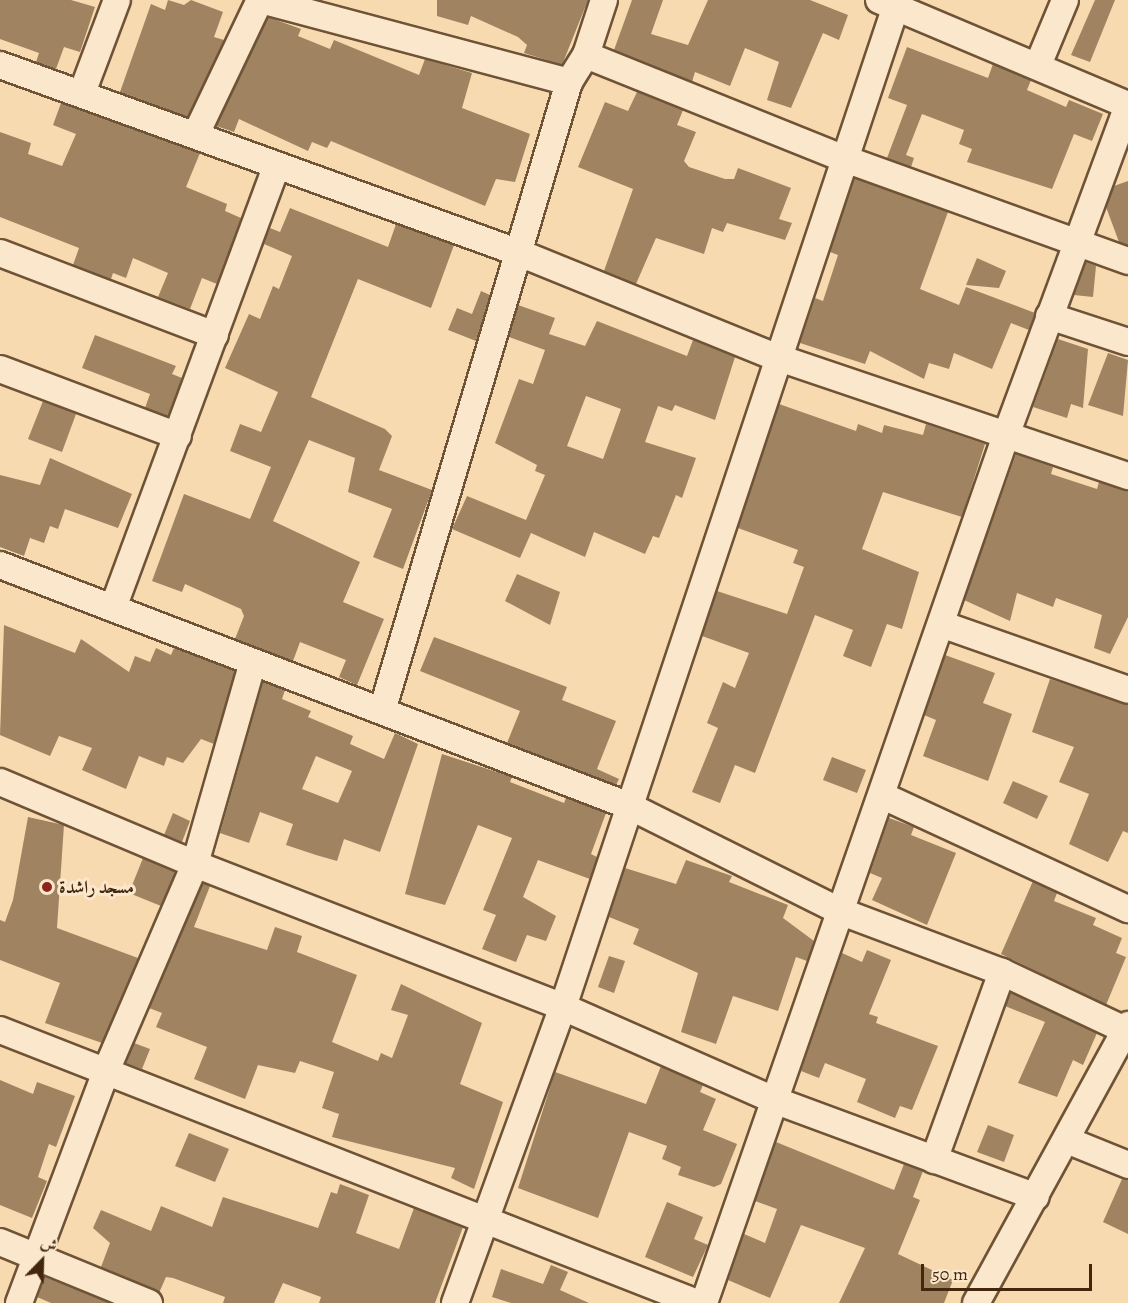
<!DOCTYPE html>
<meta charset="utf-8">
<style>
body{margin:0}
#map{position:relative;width:1128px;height:1303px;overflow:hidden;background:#f7dab0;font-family:Alegreya,Amiri,serif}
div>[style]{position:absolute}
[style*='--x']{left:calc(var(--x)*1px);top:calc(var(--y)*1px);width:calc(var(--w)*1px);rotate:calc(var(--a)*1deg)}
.building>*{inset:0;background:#a08462}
.roads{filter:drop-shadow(2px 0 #6f5336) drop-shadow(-2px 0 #6f5336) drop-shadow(0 2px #6f5336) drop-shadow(0 -2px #6f5336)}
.minor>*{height:26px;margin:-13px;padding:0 13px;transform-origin:13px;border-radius:13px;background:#fae7cc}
.dots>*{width:16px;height:16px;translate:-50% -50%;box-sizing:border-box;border:3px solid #fae7cc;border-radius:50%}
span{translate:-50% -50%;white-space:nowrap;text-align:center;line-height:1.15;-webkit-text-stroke:6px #fae7cc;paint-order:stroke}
.poi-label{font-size:18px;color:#42260e;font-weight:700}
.left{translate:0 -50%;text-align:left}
.north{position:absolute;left:12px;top:1231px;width:60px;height:60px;-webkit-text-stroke:4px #fae7cc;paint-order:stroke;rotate:23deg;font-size:16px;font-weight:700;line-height:24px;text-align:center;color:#42260e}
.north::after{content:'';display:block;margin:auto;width:21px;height:27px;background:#42260e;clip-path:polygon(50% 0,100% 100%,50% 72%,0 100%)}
.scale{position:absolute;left:921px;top:1264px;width:171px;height:27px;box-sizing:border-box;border:3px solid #42260e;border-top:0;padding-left:8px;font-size:18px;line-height:21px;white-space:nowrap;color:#42260e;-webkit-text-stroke:4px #fae7cc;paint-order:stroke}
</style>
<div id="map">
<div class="building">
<div style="clip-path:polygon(0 0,71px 0,95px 7px,80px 52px,64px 47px,56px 69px,36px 62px,39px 53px,0 39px)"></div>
<div style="clip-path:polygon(168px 0,184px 5px,191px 0,223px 12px,214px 37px,224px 40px,188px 117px,120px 92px,151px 4px,165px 10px)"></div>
<div style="clip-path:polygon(437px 0,588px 0,562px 65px,524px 53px,527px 45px,518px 37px,471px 16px,468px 25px,437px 16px)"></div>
<div style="clip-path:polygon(632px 0,663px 0,651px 34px,688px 45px,708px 0,810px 0,848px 15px,839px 40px,823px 33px,791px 108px,767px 100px,779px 62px,745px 48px,730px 86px,695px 72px,692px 82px,614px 50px)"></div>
<div style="clip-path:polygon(1095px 0,1115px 0,1090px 62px,1071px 55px)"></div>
<div style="clip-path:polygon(268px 17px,301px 29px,298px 36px,330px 49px,334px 40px,419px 75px,425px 59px,472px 73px,462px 108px,530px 134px,515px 182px,496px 179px,485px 206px,331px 141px,327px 148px,312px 142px,308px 151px,239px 119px,234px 132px,216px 126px)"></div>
<div style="clip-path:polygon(907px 47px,988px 78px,993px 64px,1031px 80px,1027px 90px,1066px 107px,1069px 100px,1103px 114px,1092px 141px,1074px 134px,1052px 189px,967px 162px,972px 149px,959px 144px,964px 130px,922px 114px,906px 155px,914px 158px,911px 167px,887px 158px,907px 105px,888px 98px)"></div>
<div style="clip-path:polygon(637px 92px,683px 110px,677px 125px,696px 132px,684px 161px,689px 167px,725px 179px,734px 179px,738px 168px,791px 188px,779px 219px,792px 223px,785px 240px,727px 223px,723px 232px,712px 228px,704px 254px,656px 238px,636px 284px,604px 271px,633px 189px,578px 167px,605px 102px,628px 111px)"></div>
<div style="clip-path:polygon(61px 103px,200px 153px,186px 187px,227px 204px,225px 211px,241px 218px,217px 284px,202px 278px,190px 309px,158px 297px,168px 273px,133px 258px,126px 278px,113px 273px,111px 279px,73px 265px,79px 248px,0 217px,0 132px,31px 143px,28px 154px,62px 166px,76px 134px,53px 125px)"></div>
<div style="clip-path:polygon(854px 178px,948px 212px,920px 289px,959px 305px,966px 287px,1035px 313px,1029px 330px,1011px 323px,992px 369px,954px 353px,949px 369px,929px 363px,924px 379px,870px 351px,865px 364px,800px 343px,815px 298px,823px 301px,838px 255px,830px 252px)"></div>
<div style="clip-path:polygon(1128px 181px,1128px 245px,1119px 242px,1106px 207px,1114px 186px)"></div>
<div style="clip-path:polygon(290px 208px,388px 247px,396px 224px,454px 245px,431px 308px,358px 279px,311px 397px,385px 429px,392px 436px,379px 470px,432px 490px,403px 569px,373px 557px,392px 509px,348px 492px,355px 458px,309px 440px,273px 521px,360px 562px,343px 602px,384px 619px,357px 685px,339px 677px,346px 660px,300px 642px,293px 661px,235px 639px,244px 616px,241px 609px,185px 584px,182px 592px,152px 581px,184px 494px,250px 519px,271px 467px,230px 451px,240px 424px,261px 432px,278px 392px,225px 368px,249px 314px,260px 319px,273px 286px,279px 289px,292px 256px,264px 244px,270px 228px,280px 232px)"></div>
<div style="clip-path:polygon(977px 258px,1006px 271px,999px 288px,966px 285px)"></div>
<div style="clip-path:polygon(1086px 262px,1096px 266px,1093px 297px,1074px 295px)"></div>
<div style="clip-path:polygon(481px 291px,490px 295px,476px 341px,448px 330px,457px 308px,472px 314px)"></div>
<div style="clip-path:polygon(evenodd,518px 305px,555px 318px,549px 334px,585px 346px,597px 321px,687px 356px,693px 340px,735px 357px,715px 420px,675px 405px,672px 411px,658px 406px,645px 442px,696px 458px,682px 498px,676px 495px,659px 538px,653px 536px,645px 554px,594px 532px,585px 557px,531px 533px,520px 558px,452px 529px,467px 496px,526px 520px,545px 475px,535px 471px,537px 465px,495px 443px,519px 379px,533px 384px,545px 350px,509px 337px,518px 305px,586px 396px,621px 409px,603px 459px,567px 446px,586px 396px)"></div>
<div style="clip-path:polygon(95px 335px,176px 366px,172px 374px,182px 378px,168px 416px,145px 408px,150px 394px,82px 368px)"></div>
<div style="clip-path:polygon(1058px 339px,1088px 349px,1083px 408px,1071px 404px,1067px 418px,1033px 407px)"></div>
<div style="clip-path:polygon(1108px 353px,1128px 360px,1123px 416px,1088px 405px)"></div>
<div style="clip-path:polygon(43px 401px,76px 414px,62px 452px,28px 439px)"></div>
<div style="clip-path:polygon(779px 404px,856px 431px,858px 424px,882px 433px,884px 425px,923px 435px,926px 424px,985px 444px,962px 517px,883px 492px,862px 549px,919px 572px,902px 629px,887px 624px,871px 667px,843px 656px,853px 630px,815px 615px,755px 773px,735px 765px,720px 803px,692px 792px,718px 728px,707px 723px,723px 682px,735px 688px,749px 653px,702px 636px,717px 591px,787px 614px,804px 567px,793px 563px,798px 550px,738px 528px)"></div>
<div style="clip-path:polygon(1016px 454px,1053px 467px,1051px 474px,1097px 489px,1099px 482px,1128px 491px,1128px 617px,1110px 654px,1094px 648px,1102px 615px,1056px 598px,1053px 607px,1017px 593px,1010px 621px,964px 600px)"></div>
<div style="clip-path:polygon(50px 458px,132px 494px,118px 528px,65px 509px,58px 529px,50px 526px,44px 543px,30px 538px,24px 556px,0 547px,0 475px,40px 485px)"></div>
<div style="clip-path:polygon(517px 574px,560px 592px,550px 625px,505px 601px)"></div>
<div style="clip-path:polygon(4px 625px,75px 653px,81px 639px,129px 672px,135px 656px,150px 662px,156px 648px,171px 655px,174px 648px,235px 671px,214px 744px,201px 739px,183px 763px,167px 757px,164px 766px,139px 756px,126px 789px,82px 770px,92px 748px,59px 736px,50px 756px,0 735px)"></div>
<div style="clip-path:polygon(434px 637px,567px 687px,562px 700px,616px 721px,597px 769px,619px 779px,616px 785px,507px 743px,520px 711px,420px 671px)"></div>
<div style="clip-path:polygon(945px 655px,995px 673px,983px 703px,1012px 714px,988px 781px,923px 756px,936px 720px,924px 715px)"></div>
<div style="clip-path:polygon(1050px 679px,1128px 705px,1128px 833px,1123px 831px,1108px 862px,1069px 844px,1089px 794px,1059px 782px,1074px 747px,1032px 732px)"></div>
<div style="clip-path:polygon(evenodd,263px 682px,285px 690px,282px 699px,311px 711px,308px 717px,353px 736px,350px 744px,384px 759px,395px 733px,418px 744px,380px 852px,344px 839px,337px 861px,316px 855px,286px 845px,293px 824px,260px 812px,249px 843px,220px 833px,263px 682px,316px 756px,352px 771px,338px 803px,302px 789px,316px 756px)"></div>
<div style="clip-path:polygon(442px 754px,512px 777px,510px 782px,564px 803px,566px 798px,606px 813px,591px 854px,597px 857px,590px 879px,538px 860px,523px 897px,556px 916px,546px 941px,527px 935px,516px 962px,482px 949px,496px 915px,483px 910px,512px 838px,478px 825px,445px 905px,405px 894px)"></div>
<div style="clip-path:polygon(832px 757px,866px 770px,857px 793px,823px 780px)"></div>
<div style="clip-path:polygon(1013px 781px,1048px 796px,1037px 819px,1003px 803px)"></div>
<div style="clip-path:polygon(173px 813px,190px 821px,182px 842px,164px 835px)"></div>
<div style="clip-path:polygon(28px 817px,64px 825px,57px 928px,138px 958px,102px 1043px,45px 1023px,60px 983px,0 960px,0 920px,5px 922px,13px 900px)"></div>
<div style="clip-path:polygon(889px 818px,914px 827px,911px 835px,956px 853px,927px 925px,872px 900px,882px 878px,870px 873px)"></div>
<div style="clip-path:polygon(143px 858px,175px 872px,161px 906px,129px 893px)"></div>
<div style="clip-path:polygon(686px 860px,732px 876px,729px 882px,788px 905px,783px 918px,814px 941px,807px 961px,796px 957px,778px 1011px,733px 996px,716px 1044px,681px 1032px,698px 973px,633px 944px,639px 929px,609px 917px,625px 868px,676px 884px)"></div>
<div style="clip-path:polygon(1033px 881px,1057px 893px,1054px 901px,1096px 918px,1093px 925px,1122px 938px,1116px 953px,1126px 957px,1106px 1005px,1001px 954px)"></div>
<div style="clip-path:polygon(203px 883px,210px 886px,194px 927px,267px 950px,275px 927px,302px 936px,297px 952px,357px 975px,332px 1042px,378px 1061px,381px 1053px,392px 1058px,408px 1015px,391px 1010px,401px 984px,482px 1023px,460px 1084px,503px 1102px,474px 1189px,451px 1178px,455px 1168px,332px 1137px,339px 1114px,322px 1108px,334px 1072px,300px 1061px,295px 1073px,258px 1065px,245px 1099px,194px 1079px,207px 1047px,156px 1027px,162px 1013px,149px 1008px)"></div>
<div style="clip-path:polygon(867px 950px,891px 960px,869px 1014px,878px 1017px,876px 1023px,938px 1046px,912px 1110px,900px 1106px,895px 1118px,857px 1102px,866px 1079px,825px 1063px,819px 1078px,801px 1071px,842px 953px,862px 962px)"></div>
<div style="clip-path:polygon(609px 956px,625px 961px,614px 993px,598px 987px)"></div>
<div style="clip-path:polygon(1011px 993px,1097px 1033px,1083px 1065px,1073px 1060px,1057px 1097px,1018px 1083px,1045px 1022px,1005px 1006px)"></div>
<div style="clip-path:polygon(134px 1043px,150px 1049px,142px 1069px,126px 1063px)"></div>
<div style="clip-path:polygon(661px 1066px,703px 1085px,700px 1092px,716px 1099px,703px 1130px,737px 1144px,721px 1184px,714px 1187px,678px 1175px,681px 1167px,662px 1159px,667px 1146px,629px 1132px,598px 1218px,518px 1188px,555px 1072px,646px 1104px)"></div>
<div style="clip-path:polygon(0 1080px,33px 1094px,37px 1082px,75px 1096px,56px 1147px,49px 1144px,38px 1177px,47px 1181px,32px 1218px,0 1205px)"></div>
<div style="clip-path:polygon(988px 1125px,1014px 1135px,1004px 1162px,977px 1152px)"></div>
<div style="clip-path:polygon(189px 1133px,229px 1149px,215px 1182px,175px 1166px)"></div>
<div style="clip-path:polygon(776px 1142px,894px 1190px,904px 1164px,923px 1171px,913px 1197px,920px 1200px,898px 1254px,953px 1280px,944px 1303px,839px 1303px,865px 1248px,801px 1225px,770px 1298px,728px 1280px,744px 1234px,765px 1243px,777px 1209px,755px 1201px)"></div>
<div style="clip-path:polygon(1122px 1179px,1128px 1180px,1128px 1234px,1103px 1222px)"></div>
<div style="clip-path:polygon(340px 1184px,369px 1195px,356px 1233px,399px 1249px,414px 1208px,463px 1227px,435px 1303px,319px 1303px,321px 1297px,283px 1283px,274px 1303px,223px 1303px,225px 1297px,173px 1278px,166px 1277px,159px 1293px,101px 1267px,110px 1243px,93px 1228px,101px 1210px,151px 1231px,161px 1206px,212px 1227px,223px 1197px,318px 1228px,331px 1192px,337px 1194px)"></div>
<div style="clip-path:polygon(667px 1202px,703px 1217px,694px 1239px,708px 1245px,693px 1277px,645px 1257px)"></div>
<div style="clip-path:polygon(551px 1265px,568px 1272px,560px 1290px,589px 1303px,511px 1303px,492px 1297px,501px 1269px,543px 1284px)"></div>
<div style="clip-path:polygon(45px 1277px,109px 1303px,51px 1303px,37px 1297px)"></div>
</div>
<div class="roads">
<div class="minor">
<div style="--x:261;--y:0;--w:319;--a:14.9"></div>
<div style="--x:879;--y:0;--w:270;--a:22.9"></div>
<div style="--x:586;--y:55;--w:276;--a:21.9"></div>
<div style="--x:842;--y:158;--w:304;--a:19.8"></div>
<div style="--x:0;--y:65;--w:550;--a:19.89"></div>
<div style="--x:517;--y:252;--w:279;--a:22.1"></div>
<div style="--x:776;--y:357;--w:372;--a:18.7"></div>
<div style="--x:1038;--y:65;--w:70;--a:-67.4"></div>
<div style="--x:82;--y:93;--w:99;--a:-69.4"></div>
<div style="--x:196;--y:134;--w:148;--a:-64.5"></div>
<div style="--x:0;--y:253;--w:230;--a:20.9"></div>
<div style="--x:1049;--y:316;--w:83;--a:18.2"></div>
<div style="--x:0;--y:369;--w:190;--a:20.6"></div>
<div style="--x:0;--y:565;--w:671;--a:20.95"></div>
<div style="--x:627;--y:805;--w:240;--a:26.5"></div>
<div style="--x:842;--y:912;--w:171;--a:20.6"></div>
<div style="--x:1002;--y:972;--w:136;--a:25.2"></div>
<div style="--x:113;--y:608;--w:472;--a:-69.7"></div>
<div style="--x:941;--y:624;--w:198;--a:19.4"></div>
<div style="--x:382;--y:711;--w:656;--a:-73.44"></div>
<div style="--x:569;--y:82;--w:32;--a:-58"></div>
<div style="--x:586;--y:55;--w:58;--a:-71.9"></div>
<div style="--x:0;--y:782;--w:212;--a:22.8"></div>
<div style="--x:195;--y:864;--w:395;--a:21.2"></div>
<div style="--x:563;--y:1007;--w:231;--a:23.8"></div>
<div style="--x:774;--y:1100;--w:279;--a:20.3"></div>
<div style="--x:883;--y:796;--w:270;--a:24.8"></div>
<div style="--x:0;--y:1030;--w:749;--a:21.39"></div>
<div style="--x:1069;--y:1141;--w:64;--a:22.1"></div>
<div style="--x:934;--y:1160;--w:200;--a:-70.1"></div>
<div style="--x:0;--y:1242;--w:161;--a:22.3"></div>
<div style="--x:19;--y:1303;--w:248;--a:-69.4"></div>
<div style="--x:106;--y:1071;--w:225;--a:-66.7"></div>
<div style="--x:195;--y:864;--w:210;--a:-74"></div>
<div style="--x:455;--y:1303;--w:315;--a:-70"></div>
<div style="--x:563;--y:1007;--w:1055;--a:-71.6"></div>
<div style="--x:704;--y:1303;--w:916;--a:-70.81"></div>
<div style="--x:1005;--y:438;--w:355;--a:-69.7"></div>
<div style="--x:976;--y:1303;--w:317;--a:-61.3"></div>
</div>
</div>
<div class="dots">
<div style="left:47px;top:887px;background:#8f2418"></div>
</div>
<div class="poi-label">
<span class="left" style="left:59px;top:887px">مسجد راشدة</span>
</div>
<div class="north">ش</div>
<div class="scale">50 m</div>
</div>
